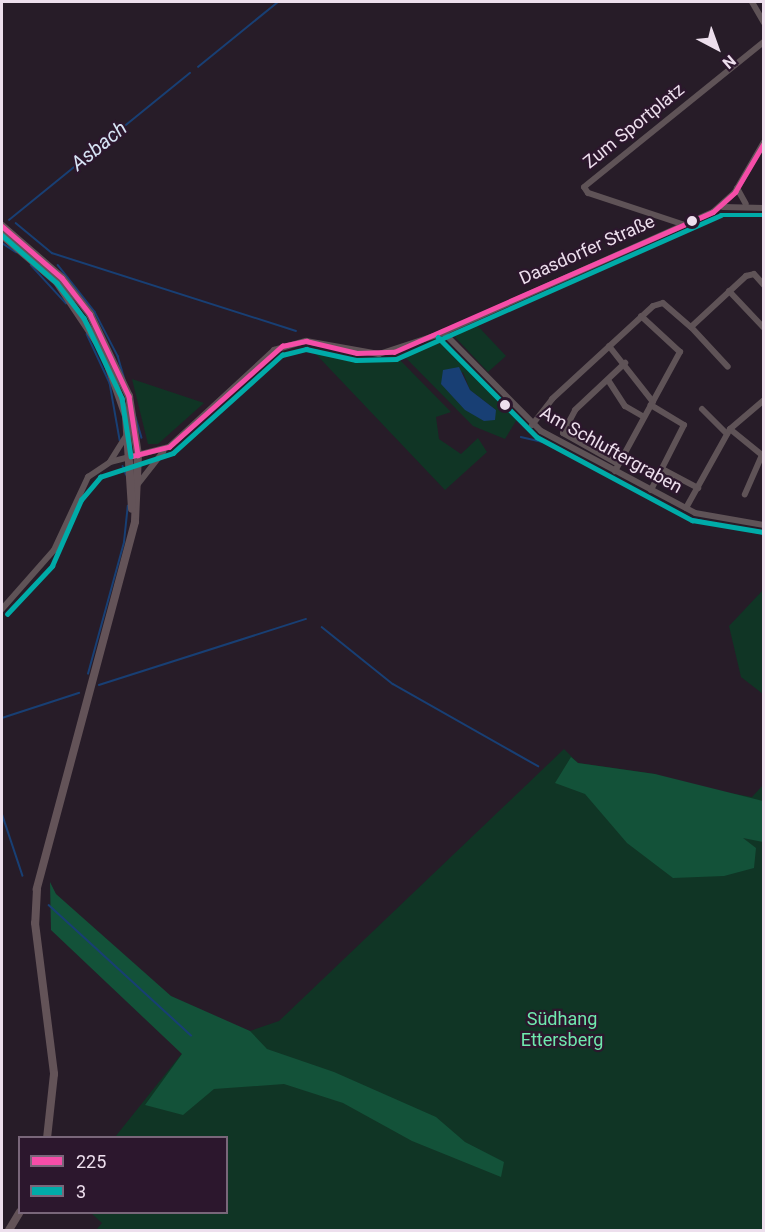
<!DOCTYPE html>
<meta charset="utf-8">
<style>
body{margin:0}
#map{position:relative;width:765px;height:1232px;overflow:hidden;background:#271c28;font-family:Roboto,sans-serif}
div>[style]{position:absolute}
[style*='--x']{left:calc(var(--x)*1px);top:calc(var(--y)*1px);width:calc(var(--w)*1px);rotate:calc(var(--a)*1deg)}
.green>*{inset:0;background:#103525}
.forest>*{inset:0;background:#135239}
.water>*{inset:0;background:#183f74}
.stream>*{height:1.5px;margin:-0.75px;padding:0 0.75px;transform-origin:0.75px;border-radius:0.75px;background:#183f74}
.minor>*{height:6px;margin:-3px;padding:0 3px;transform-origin:3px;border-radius:3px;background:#5f5357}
.major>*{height:8px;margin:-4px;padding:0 4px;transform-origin:4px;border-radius:4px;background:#635358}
.bus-1>*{height:4.5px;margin:-2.25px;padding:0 2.25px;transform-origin:2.25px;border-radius:2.25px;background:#f54da8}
.bus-2>*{height:4.5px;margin:-2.25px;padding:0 2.25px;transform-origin:2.25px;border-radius:2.25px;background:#00aba8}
.dots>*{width:16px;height:16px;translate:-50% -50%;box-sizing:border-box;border:3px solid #2c172d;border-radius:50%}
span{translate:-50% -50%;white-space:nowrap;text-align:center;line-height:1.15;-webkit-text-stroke:4.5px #2c172d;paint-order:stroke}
.street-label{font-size:18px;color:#eddfed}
.park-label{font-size:18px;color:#6fe9ae}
.water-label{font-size:20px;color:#d7e4f5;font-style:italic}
.frame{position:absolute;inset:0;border:3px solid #eddfed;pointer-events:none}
.legend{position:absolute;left:18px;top:1136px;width:210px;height:78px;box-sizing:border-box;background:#2c172d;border:2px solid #79677a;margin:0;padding:8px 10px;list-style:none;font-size:18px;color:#eddfed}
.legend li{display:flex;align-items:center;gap:12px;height:30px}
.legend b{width:30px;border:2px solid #79677a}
.north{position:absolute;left:687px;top:18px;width:60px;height:60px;-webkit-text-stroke:4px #2c172d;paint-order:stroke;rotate:139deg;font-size:16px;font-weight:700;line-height:24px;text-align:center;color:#eddfed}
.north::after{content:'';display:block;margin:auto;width:21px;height:27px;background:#eddfed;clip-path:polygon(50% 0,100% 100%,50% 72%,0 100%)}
</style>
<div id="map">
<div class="green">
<div style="clip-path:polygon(475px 323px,506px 356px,488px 372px,455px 337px)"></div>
<div style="clip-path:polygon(evenodd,440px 337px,519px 416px,505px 439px,473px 426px,403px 355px,440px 337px,463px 372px,470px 390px,496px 410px,484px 421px,441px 384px,463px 372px)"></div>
<div style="clip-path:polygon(311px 349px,372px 362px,398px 358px,451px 412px,436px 417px,439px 439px,461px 454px,478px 438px,487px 452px,445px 490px)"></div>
<div style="clip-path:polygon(132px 379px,204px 403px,158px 444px,148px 444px)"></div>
<div style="clip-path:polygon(763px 590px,763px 694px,741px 677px,729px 626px)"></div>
<div style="clip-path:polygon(564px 749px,578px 763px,655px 774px,692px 786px,752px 797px,763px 785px,763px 1230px,96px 1230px,102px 1223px,91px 1213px,226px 1212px,226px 1138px,115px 1137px,211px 1017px,250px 1031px,279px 1021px)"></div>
</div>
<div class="forest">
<div style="clip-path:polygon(571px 757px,578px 763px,655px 774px,763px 801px,763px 842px,743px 838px,756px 848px,754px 868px,724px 876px,673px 878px,627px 843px,585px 794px,555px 783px)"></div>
<div style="clip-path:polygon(50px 882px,56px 894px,171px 996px,250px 1031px,267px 1049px,334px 1072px,436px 1117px,465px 1142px,504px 1162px,501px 1177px,412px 1141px,343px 1103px,284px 1084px,214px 1089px,183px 1115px,145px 1105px,182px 1054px,51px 930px)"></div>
</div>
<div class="water">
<div style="clip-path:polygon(459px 367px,470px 390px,496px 410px,495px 420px,484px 421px,465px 410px,441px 384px,443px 370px)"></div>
</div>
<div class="stream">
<div style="--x:198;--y:67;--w:103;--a:-39.1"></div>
<div style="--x:9;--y:220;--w:233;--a:-39.1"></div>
<div style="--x:16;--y:223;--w:47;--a:39.8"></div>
<div style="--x:52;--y:253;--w:256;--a:17.7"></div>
<div style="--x:2;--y:243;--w:17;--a:33"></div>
<div style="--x:31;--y:265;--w:52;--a:47.4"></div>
<div style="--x:58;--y:265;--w:60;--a:51.8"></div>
<div style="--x:95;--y:312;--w:50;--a:62.4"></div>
<div style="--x:118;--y:356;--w:85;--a:73.7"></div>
<div style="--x:87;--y:334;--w:54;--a:64.9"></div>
<div style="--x:110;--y:383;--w:58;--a:80"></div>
<div style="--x:521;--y:437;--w:32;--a:13"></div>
<div style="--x:552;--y:444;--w:143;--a:28.4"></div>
<div style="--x:123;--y:466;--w:9;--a:69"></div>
<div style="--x:689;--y:518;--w:77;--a:12"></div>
<div style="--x:322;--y:627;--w:91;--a:38.8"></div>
<div style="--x:393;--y:684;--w:167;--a:29.5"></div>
<div style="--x:88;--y:674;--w:137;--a:-74.7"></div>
<div style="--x:124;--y:542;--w:36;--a:-84"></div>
<div style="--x:99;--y:685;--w:217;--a:-17.7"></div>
<div style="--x:2;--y:718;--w:81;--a:-18"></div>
<div style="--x:2;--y:813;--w:66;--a:71.6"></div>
<div style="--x:49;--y:905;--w:193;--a:42.5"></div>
</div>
<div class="minor">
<div style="--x:752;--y:2;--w:24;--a:60"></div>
<div style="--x:737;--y:188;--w:18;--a:61"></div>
<div style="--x:723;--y:207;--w:41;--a:1.4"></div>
<div style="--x:682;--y:224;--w:99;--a:-161.7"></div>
<div style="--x:588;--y:193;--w:7;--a:-124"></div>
<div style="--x:584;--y:187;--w:231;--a:-38.9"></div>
<div style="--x:729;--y:291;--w:51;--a:46.6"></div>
<div style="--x:691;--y:327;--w:54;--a:47.2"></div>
<div style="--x:443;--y:332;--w:139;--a:45.3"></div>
<div style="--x:541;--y:431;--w:174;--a:28"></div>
<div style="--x:695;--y:513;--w:70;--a:9.9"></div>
<div style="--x:609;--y:346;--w:71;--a:51.8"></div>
<div style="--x:608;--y:380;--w:31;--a:57"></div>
<div style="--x:625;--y:406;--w:22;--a:30"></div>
<div style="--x:702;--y:409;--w:35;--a:45"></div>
<div style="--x:532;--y:425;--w:33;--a:-52"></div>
<div style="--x:552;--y:399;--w:137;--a:-42.6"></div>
<div style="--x:653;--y:306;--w:10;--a:-17"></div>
<div style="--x:663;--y:303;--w:37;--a:41"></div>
<div style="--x:691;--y:327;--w:75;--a:-42.8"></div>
<div style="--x:746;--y:276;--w:8;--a:-14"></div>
<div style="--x:754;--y:274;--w:15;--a:48"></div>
<div style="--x:730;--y:429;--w:41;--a:39.1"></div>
<div style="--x:762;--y:455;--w:43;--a:113.6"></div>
<div style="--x:111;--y:460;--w:28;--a:-58"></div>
<div style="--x:618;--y:464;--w:63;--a:-150.6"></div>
<div style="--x:563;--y:433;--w:26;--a:-62"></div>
<div style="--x:575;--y:410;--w:69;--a:-43.2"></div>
<div style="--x:662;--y:469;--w:41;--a:27.8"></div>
<div style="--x:615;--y:471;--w:136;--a:-61.4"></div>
<div style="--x:680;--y:352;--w:53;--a:-137.3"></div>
<div style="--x:138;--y:484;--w:41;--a:-52"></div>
<div style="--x:651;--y:490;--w:73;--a:-63.1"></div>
<div style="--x:684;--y:425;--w:39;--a:-149"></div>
<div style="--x:686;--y:508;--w:90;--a:-60.9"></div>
<div style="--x:730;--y:429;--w:45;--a:-40.5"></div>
<div style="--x:2;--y:609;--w:79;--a:-48.6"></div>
<div style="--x:54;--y:550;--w:81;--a:-65"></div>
<div style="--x:88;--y:477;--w:27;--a:-34"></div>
<div style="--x:110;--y:462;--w:61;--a:-14.3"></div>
<div style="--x:169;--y:447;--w:143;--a:-42.7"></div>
<div style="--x:274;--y:350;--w:33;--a:-16"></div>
<div style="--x:306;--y:341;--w:74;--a:10.1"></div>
<div style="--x:379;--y:354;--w:64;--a:-18.2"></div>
<div style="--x:440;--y:334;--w:299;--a:-24.1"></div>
<div style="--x:713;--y:212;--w:30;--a:-42"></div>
<div style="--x:735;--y:192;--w:58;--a:-59.9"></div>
</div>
<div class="major">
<div style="--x:2;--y:226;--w:79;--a:40.9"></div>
<div style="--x:62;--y:278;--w:46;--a:52.1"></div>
<div style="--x:90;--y:314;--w:91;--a:64.6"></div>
<div style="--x:129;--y:396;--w:60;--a:81.3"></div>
<div style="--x:138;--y:455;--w:67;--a:92.6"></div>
<div style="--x:135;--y:522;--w:380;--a:105"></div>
<div style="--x:37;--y:889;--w:34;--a:93"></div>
<div style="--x:35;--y:923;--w:152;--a:82.8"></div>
<div style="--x:54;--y:1074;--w:64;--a:96.2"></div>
<div style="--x:2;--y:235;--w:72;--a:40.5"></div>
<div style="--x:57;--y:282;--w:83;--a:56.3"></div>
<div style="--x:103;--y:351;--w:69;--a:70.5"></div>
<div style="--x:126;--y:416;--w:93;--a:86.3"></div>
<div style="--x:9;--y:1230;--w:21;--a:-59"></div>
</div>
<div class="bus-1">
<div style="--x:2;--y:226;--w:79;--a:40.9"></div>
<div style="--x:62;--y:278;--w:46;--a:52.1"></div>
<div style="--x:90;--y:314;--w:91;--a:64.6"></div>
<div style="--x:129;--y:396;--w:60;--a:81.3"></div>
<div style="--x:132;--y:456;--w:38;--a:-14"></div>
<div style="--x:169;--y:447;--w:152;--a:-41.8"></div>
<div style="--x:282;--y:346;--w:25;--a:-12"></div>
<div style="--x:306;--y:341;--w:52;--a:13.2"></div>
<div style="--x:357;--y:353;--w:37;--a:-2"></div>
<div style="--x:394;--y:352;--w:348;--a:-23.7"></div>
<div style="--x:713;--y:212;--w:30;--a:-42"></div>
<div style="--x:735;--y:192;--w:57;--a:-59.4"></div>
</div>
<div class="bus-2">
<div style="--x:2;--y:235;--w:73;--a:41.1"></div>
<div style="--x:57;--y:283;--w:44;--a:52.4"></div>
<div style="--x:84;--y:318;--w:89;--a:64.6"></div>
<div style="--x:122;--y:398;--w:59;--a:81.2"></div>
<div style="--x:438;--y:337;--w:141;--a:45.3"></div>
<div style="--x:537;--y:437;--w:176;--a:28.2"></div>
<div style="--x:692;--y:520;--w:72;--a:9.6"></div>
<div style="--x:7;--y:614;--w:66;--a:-46.8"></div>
<div style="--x:52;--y:566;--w:72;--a:-66.3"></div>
<div style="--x:81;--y:500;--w:30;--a:-50"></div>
<div style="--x:100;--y:477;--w:77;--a:-18.2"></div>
<div style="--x:173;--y:453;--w:147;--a:-42"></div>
<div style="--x:282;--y:355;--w:25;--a:-14"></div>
<div style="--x:306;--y:349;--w:51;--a:12.4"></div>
<div style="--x:356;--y:360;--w:40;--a:-1.4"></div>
<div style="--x:396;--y:359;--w:355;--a:-23.9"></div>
<div style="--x:721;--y:215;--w:41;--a:0"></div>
</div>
<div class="dots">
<div style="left:692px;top:221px;background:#eddfed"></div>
<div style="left:505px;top:405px;background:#eddfed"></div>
</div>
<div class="street-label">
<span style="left:634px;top:126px;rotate:-39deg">Zum Sportplatz</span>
<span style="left:587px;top:250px;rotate:-24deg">Daasdorfer Straße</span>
<span style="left:611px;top:450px;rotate:29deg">Am Schluftergraben</span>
</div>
<div class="park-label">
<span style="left:562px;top:1030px">Südhang<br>Ettersberg</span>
</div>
<div class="water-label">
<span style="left:99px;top:146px;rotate:-39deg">Asbach</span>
</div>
<div class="frame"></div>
<ul class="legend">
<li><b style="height:8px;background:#f54da8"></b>225</li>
<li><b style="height:8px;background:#00aba8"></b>3</li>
</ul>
<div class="north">N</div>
</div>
